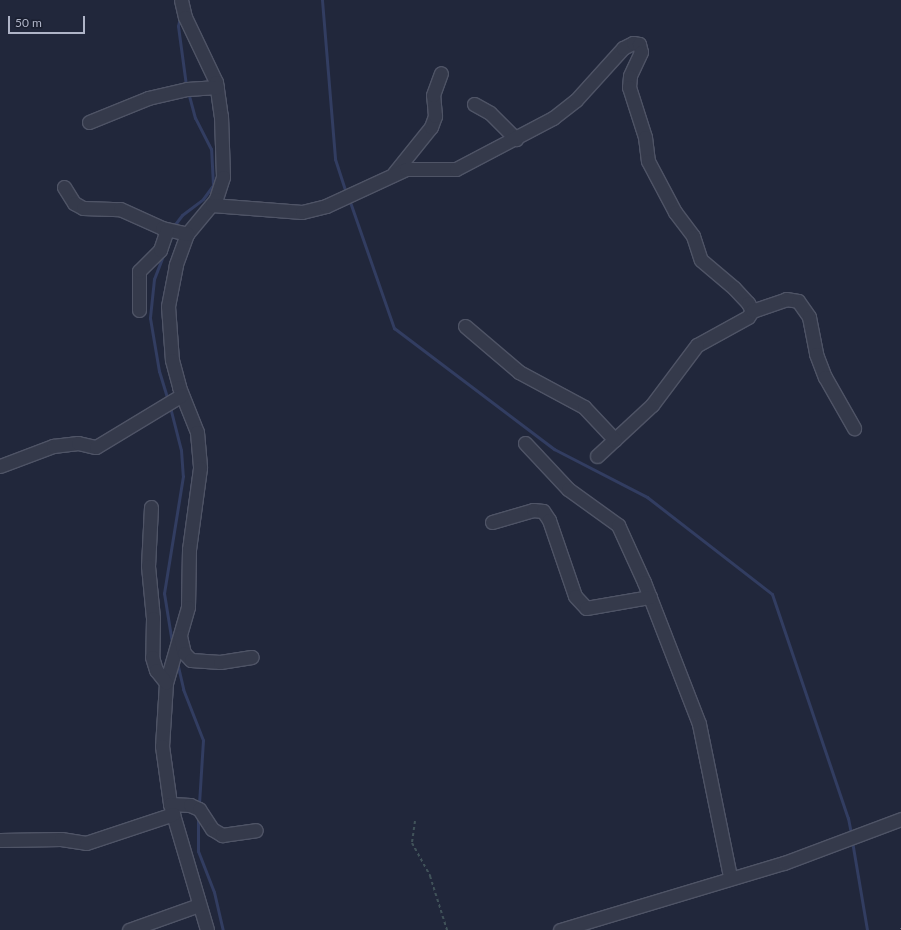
<!DOCTYPE html>
<style>
body{margin:0}
#map{position:relative;width:901px;height:930px;overflow:hidden;background:#21273b;font-family:Lato,sans-serif}
div>[style]{position:absolute}
[style*='--x']{left:calc(var(--x)*1px);top:calc(var(--y)*1px);width:calc(var(--w)*1px);rotate:calc(var(--a)*1deg)}
.stream>*{height:3px;margin:-1.5px;padding:0 1.5px;transform-origin:1.5px;border-radius:1.5px;background:#323d61}
.path>*{height:2px;margin-top:-1px;transform-origin:0;background:repeating-linear-gradient(90deg,#405259 0 3px,transparent 0 6px)}
.roads{filter:drop-shadow(1px 0 #4f5466) drop-shadow(-1px 0 #4f5466) drop-shadow(0 1px #4f5466) drop-shadow(0 -1px #4f5466)}
.minor>*{height:13px;margin:-6.5px;padding:0 6.5px;transform-origin:6.5px;border-radius:6.5px;background:#353a4b}
.rail>*{height:4.5px;margin-top:-2.25px;transform-origin:0;background:repeating-linear-gradient(90deg,#1a1f30 0 9px,#565d73 0 18px);box-sizing:border-box;border-block:1px solid #565d73}
span{translate:-50% -50%;white-space:nowrap;text-align:center;line-height:1.15;-webkit-text-stroke:3px #1a1f30;paint-order:stroke}
.scale{position:absolute;left:8px;top:16px;width:77px;height:18px;box-sizing:border-box;border:2px solid #afb4c7;border-top:0;padding-left:5px;font-size:12px;line-height:14px;white-space:nowrap;color:#afb4c7;-webkit-text-stroke:3px #1a1f30;paint-order:stroke}
</style>
<div id="map">
<div class="stream">
<div style="--x:322;--y:0;--w:160;--a:85.3"></div>
<div style="--x:335;--y:159;--w:35;--a:72"></div>
<div style="--x:180;--y:17;--w:9;--a:103"></div>
<div style="--x:178;--y:26;--w:60;--a:82.3"></div>
<div style="--x:349;--y:199;--w:137;--a:70.8"></div>
<div style="--x:394;--y:328;--w:201;--a:37.1"></div>
<div style="--x:554;--y:449;--w:105;--a:27.3"></div>
<div style="--x:647;--y:497;--w:158;--a:37.8"></div>
<div style="--x:772;--y:594;--w:237;--a:71.3"></div>
<div style="--x:848;--y:818;--w:15;--a:79"></div>
<div style="--x:173;--y:227;--w:15;--a:-53"></div>
<div style="--x:182;--y:215;--w:26;--a:-37"></div>
<div style="--x:203;--y:199;--w:17;--a:-54"></div>
<div style="--x:213;--y:185;--w:36;--a:-93"></div>
<div style="--x:211;--y:149;--w:35;--a:-117"></div>
<div style="--x:195;--y:118;--w:27;--a:-105"></div>
<div style="--x:164;--y:253;--w:28;--a:111"></div>
<div style="--x:154;--y:279;--w:39;--a:96"></div>
<div style="--x:150;--y:318;--w:54;--a:80.4"></div>
<div style="--x:159;--y:371;--w:30;--a:73"></div>
<div style="--x:170;--y:407;--w:44;--a:75.7"></div>
<div style="--x:181;--y:450;--w:26;--a:86"></div>
<div style="--x:183;--y:476;--w:119;--a:99.2"></div>
<div style="--x:164;--y:593;--w:51;--a:80.9"></div>
<div style="--x:177;--y:662;--w:28;--a:77"></div>
<div style="--x:183;--y:689;--w:55;--a:68.6"></div>
<div style="--x:203;--y:740;--w:64;--a:93.6"></div>
<div style="--x:198;--y:818;--w:33;--a:90"></div>
<div style="--x:198;--y:851;--w:44;--a:68.7"></div>
<div style="--x:214;--y:892;--w:39;--a:77"></div>
<div style="--x:852;--y:841;--w:90;--a:80.4"></div>
</div>
<div class="path">
<div style="--x:415;--y:821;--w:22;--a:98"></div>
<div style="--x:412;--y:843;--w:38;--a:61"></div>
<div style="--x:430;--y:876;--w:57;--a:72.5"></div>
</div>
<div class="roads">
<div class="minor">
<div style="--x:181;--y:0;--w:17;--a:77"></div>
<div style="--x:185;--y:17;--w:72;--a:64.5"></div>
<div style="--x:216;--y:82;--w:34;--a:82"></div>
<div style="--x:221;--y:116;--w:61;--a:88.1"></div>
<div style="--x:223;--y:177;--w:23;--a:108"></div>
<div style="--x:216;--y:199;--w:45;--a:129.6"></div>
<div style="--x:187;--y:234;--w:33;--a:110"></div>
<div style="--x:176;--y:265;--w:42;--a:101"></div>
<div style="--x:168;--y:306;--w:54;--a:85.8"></div>
<div style="--x:172;--y:360;--w:28;--a:75"></div>
<div style="--x:179;--y:387;--w:48;--a:68.2"></div>
<div style="--x:197;--y:432;--w:36;--a:85"></div>
<div style="--x:200;--y:468;--w:82;--a:97.7"></div>
<div style="--x:189;--y:549;--w:58;--a:91"></div>
<div style="--x:188;--y:607;--w:79;--a:106.1"></div>
<div style="--x:166;--y:683;--w:63;--a:93.6"></div>
<div style="--x:162;--y:746;--w:59;--a:82.1"></div>
<div style="--x:170;--y:804;--w:131;--a:73.6"></div>
<div style="--x:474;--y:104;--w:18;--a:29"></div>
<div style="--x:490;--y:113;--w:37;--a:45"></div>
<div style="--x:89;--y:122;--w:64;--a:-22.1"></div>
<div style="--x:148;--y:98;--w:40;--a:-13"></div>
<div style="--x:187;--y:89;--w:30;--a:-4"></div>
<div style="--x:394;--y:173;--w:59;--a:-51.2"></div>
<div style="--x:431;--y:127;--w:12;--a:-70"></div>
<div style="--x:435;--y:116;--w:21;--a:-95"></div>
<div style="--x:433;--y:95;--w:23;--a:-70"></div>
<div style="--x:64;--y:187;--w:19;--a:58"></div>
<div style="--x:74;--y:203;--w:10;--a:29"></div>
<div style="--x:83;--y:208;--w:37;--a:2"></div>
<div style="--x:120;--y:209;--w:46;--a:24.3"></div>
<div style="--x:162;--y:228;--w:26;--a:13"></div>
<div style="--x:212;--y:205;--w:90;--a:4.4"></div>
<div style="--x:302;--y:212;--w:25;--a:-14"></div>
<div style="--x:326;--y:206;--w:88;--a:-24.8"></div>
<div style="--x:406;--y:169;--w:50;--a:0"></div>
<div style="--x:456;--y:169;--w:110;--a:-27.7"></div>
<div style="--x:553;--y:118;--w:29;--a:-38"></div>
<div style="--x:576;--y:100;--w:70;--a:-47.9"></div>
<div style="--x:623;--y:48;--w:11;--a:-27"></div>
<div style="--x:633;--y:43;--w:6;--a:9"></div>
<div style="--x:639;--y:44;--w:8;--a:76"></div>
<div style="--x:641;--y:52;--w:26;--a:115"></div>
<div style="--x:630;--y:76;--w:11;--a:95"></div>
<div style="--x:629;--y:87;--w:52;--a:72.3"></div>
<div style="--x:645;--y:137;--w:24;--a:83"></div>
<div style="--x:648;--y:161;--w:58;--a:62.1"></div>
<div style="--x:675;--y:212;--w:30;--a:53"></div>
<div style="--x:693;--y:236;--w:25;--a:72"></div>
<div style="--x:701;--y:260;--w:43;--a:40.3"></div>
<div style="--x:734;--y:288;--w:21;--a:47"></div>
<div style="--x:748;--y:303;--w:9;--a:63"></div>
<div style="--x:752;--y:311;--w:7;--a:124"></div>
<div style="--x:748;--y:317;--w:58;--a:151.2"></div>
<div style="--x:697;--y:345;--w:75;--a:126.9"></div>
<div style="--x:652;--y:405;--w:75;--a:137.2"></div>
<div style="--x:139;--y:310;--w:39;--a:-90"></div>
<div style="--x:139;--y:271;--w:30;--a:-45"></div>
<div style="--x:160;--y:250;--w:21;--a:-71"></div>
<div style="--x:752;--y:311;--w:36;--a:-19"></div>
<div style="--x:786;--y:299;--w:12;--a:9"></div>
<div style="--x:798;--y:301;--w:19;--a:55"></div>
<div style="--x:809;--y:317;--w:38;--a:79"></div>
<div style="--x:816;--y:354;--w:25;--a:69"></div>
<div style="--x:825;--y:377;--w:59;--a:60.4"></div>
<div style="--x:465;--y:326;--w:71;--a:40.4"></div>
<div style="--x:519;--y:372;--w:74;--a:28.3"></div>
<div style="--x:584;--y:407;--w:45;--a:46.8"></div>
<div style="--x:525;--y:443;--w:63;--a:46.9"></div>
<div style="--x:568;--y:489;--w:62;--a:35.8"></div>
<div style="--x:618;--y:525;--w:63;--a:65.5"></div>
<div style="--x:644;--y:582;--w:152;--a:68.8"></div>
<div style="--x:699;--y:724;--w:156;--a:78.5"></div>
<div style="--x:0;--y:466;--w:57;--a:-20.7"></div>
<div style="--x:53;--y:446;--w:25;--a:-7"></div>
<div style="--x:78;--y:443;--w:18;--a:13"></div>
<div style="--x:96;--y:447;--w:100;--a:-31.2"></div>
<div style="--x:151;--y:507;--w:59;--a:92.9"></div>
<div style="--x:148;--y:566;--w:52;--a:84.5"></div>
<div style="--x:153;--y:618;--w:39;--a:91"></div>
<div style="--x:152;--y:657;--w:14;--a:73"></div>
<div style="--x:156;--y:670;--w:16;--a:52"></div>
<div style="--x:492;--y:522;--w:43;--a:-16.3"></div>
<div style="--x:533;--y:510;--w:10;--a:6"></div>
<div style="--x:543;--y:511;--w:11;--a:56"></div>
<div style="--x:549;--y:520;--w:80;--a:71.1"></div>
<div style="--x:575;--y:596;--w:16;--a:47"></div>
<div style="--x:586;--y:608;--w:65;--a:-9.8"></div>
<div style="--x:180;--y:636;--w:17;--a:77"></div>
<div style="--x:184;--y:653;--w:10;--a:45"></div>
<div style="--x:191;--y:660;--w:29;--a:4"></div>
<div style="--x:220;--y:662;--w:32;--a:-9"></div>
<div style="--x:170;--y:804;--w:20;--a:3"></div>
<div style="--x:190;--y:805;--w:10;--a:24"></div>
<div style="--x:199;--y:809;--w:24;--a:57"></div>
<div style="--x:212;--y:829;--w:12;--a:31"></div>
<div style="--x:222;--y:835;--w:34;--a:-8"></div>
<div style="--x:0;--y:840;--w:61;--a:-0.9"></div>
<div style="--x:61;--y:839;--w:25;--a:9"></div>
<div style="--x:86;--y:843;--w:92;--a:-18.4"></div>
<div style="--x:129;--y:930;--w:74;--a:-19.7"></div>
<div style="--x:560;--y:930;--w:234;--a:-16.7"></div>
<div style="--x:784;--y:863;--w:125;--a:-20.6"></div>
</div>
</div>
<div class="rail">
<div style="--x:900;--y:930;--w:1;--a:0"></div>
</div>
<div class="scale">50 m</div>
</div>
